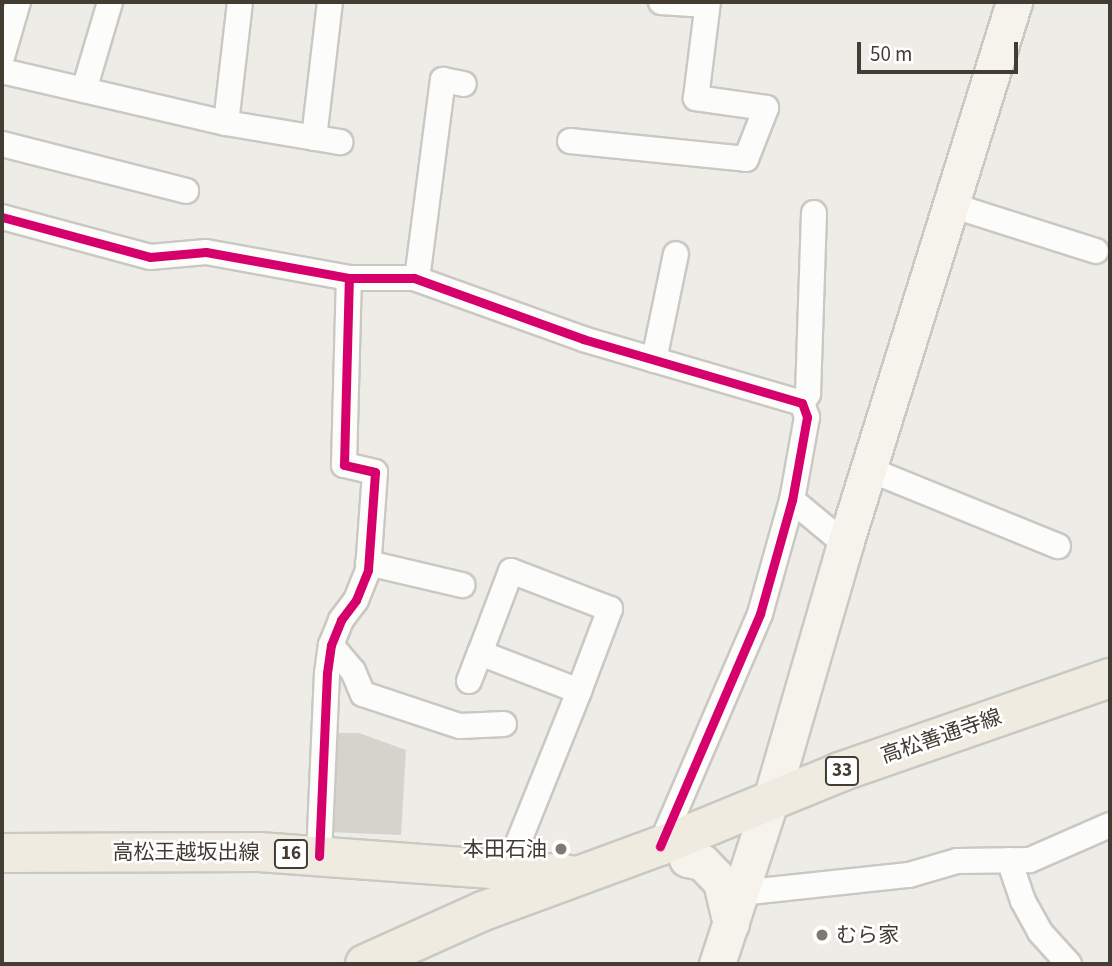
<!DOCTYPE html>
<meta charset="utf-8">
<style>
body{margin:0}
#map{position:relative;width:1112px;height:966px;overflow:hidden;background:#eeece6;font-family:"Source Sans 3","Noto Sans JP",sans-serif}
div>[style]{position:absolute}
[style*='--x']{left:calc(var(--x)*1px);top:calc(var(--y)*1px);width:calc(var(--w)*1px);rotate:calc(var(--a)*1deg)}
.building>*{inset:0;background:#d6d3cd}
.roads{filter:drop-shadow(2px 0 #cac8c2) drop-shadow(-2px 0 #cac8c2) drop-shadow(0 2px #cac8c2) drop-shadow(0 -2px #cac8c2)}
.street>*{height:24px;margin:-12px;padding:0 12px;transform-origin:12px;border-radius:12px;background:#fcfcfb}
.secondary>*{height:35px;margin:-17.5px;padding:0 17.5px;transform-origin:17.5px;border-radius:17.5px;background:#f6f3ec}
.primary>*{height:38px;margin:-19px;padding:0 19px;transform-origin:19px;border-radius:19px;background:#f0ebe1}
.cycleway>*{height:9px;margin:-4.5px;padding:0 4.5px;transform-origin:4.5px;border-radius:4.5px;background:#d6006c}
.dots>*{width:19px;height:19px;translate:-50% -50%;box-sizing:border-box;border:4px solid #fff;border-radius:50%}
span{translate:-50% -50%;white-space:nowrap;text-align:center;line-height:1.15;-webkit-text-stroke:5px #fff;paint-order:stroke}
.shield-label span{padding:2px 5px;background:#fff;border:2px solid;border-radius:5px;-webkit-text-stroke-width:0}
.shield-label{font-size:19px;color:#423c33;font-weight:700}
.street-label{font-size:21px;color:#423c33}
.poi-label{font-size:21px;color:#423c33}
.right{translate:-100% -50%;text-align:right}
.left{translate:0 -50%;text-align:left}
.frame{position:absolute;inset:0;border:4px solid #423c33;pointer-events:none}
.scale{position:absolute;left:857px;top:42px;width:161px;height:32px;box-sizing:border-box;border:4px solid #423c33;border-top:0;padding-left:9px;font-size:21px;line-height:24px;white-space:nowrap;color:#423c33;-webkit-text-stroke:5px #fff;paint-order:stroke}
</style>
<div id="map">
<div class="building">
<div style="clip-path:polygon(331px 733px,359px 733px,406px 750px,401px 835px,326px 832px)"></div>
</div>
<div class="roads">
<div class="street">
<div style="--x:661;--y:2;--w:46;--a:3.7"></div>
<div style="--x:2;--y:57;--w:57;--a:-73.8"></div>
<div style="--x:2;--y:71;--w:230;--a:13.1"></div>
<div style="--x:226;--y:123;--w:116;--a:9.5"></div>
<div style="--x:84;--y:90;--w:92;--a:-73.5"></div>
<div style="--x:226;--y:123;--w:122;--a:-83.4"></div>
<div style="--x:314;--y:138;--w:137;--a:-83.3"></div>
<div style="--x:570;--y:141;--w:177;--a:5.8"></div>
<div style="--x:746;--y:159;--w:55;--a:-68.6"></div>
<div style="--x:766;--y:108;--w:71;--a:-171.9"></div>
<div style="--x:696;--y:98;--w:97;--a:-82.9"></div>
<div style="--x:2;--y:144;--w:190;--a:14.3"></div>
<div style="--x:951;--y:205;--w:152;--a:17.6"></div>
<div style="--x:2;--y:217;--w:153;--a:15.1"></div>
<div style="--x:150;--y:257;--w:56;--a:-5.1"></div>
<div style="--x:206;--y:252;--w:145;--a:10.3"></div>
<div style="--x:349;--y:278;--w:65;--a:0"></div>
<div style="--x:414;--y:278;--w:180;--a:19.8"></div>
<div style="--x:583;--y:339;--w:228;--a:16.3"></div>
<div style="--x:802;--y:403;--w:15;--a:70"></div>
<div style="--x:807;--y:417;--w:84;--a:100.2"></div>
<div style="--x:792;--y:500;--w:118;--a:105.7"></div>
<div style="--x:760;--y:614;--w:253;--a:113.3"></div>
<div style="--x:417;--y:279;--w:201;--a:-82.6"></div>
<div style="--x:443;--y:80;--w:21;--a:11"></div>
<div style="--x:654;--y:360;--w:108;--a:-78.3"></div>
<div style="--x:802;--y:403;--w:11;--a:-56"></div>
<div style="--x:808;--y:394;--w:181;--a:-88.1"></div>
<div style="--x:868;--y:469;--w:205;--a:22.1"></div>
<div style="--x:792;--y:500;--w:69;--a:39.7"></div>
<div style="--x:368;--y:563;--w:97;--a:13.2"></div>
<div style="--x:331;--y:645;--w:34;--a:50"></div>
<div style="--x:353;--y:671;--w:25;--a:67"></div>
<div style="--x:363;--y:694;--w:102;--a:18.3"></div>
<div style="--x:460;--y:726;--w:44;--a:-2.6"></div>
<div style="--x:469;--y:681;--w:30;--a:-69"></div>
<div style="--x:319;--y:856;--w:183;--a:-87.5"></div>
<div style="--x:327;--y:673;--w:28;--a:-82"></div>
<div style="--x:331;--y:645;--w:27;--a:-68"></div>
<div style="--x:341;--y:620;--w:25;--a:-53"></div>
<div style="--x:356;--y:600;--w:32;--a:-68"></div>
<div style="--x:368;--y:570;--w:98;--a:-85.9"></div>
<div style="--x:375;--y:472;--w:32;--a:-167"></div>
<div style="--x:344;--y:465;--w:187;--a:-88.5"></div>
<div style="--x:1009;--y:860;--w:43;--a:71.1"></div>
<div style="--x:1023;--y:901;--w:35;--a:61"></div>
<div style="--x:1040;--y:932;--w:43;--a:47.8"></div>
<div style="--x:508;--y:868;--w:191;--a:-68.1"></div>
<div style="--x:579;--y:691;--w:88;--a:-69.3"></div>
<div style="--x:610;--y:609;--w:106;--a:-159"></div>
<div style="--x:511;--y:571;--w:88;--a:110.7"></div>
<div style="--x:480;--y:653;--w:106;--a:21"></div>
<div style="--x:740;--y:893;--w:170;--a:-6.1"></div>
<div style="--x:909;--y:875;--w:50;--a:-16.3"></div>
<div style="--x:957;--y:861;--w:73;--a:-0.8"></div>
<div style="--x:1030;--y:860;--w:87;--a:-23.6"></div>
</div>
<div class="secondary">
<div style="--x:687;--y:859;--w:15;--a:11"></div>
<div style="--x:702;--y:862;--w:28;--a:46"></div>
<div style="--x:721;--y:882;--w:43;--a:76.6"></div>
<div style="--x:717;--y:964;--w:174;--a:-71.9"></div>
<div style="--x:771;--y:799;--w:266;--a:-73.8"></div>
<div style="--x:845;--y:544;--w:568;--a:-72.68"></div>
</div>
<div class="primary">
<div style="--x:2;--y:853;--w:257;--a:-0.2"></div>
<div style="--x:259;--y:852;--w:311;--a:4.2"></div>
<div style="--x:365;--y:964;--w:129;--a:-24.2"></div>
<div style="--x:483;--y:911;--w:189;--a:-20.2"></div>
<div style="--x:660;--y:846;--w:195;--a:-22.3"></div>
<div style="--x:840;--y:772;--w:286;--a:-19.2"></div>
</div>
</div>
<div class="cycleway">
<div style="--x:2;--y:217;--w:153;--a:15.1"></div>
<div style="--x:150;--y:257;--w:56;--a:-5.1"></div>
<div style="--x:206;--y:252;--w:145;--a:10.3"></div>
<div style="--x:349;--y:278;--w:65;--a:0"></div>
<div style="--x:414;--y:278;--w:180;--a:19.8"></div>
<div style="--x:583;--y:339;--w:228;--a:16.3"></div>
<div style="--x:802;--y:403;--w:15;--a:70"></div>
<div style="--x:807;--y:417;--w:84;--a:100.2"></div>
<div style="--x:792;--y:500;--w:118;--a:105.7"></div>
<div style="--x:760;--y:614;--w:253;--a:113.3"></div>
<div style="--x:319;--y:856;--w:183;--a:-87.5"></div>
<div style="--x:327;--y:673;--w:28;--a:-82"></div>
<div style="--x:331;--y:645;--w:27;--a:-68"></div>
<div style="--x:341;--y:620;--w:25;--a:-53"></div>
<div style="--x:356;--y:600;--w:32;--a:-68"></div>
<div style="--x:368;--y:570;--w:98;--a:-85.9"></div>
<div style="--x:375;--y:472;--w:32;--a:-167"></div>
<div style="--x:344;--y:465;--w:187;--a:-88.5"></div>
</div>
<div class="dots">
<div style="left:561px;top:849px;background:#7e7a72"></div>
<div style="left:822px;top:935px;background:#7e7a72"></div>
</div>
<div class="shield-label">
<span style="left:842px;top:771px">33</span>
<span style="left:291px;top:854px">16</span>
</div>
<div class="street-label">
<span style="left:941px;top:736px;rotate:-19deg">高松善通寺線</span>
<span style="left:186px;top:852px">高松王越坂出線</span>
</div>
<div class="poi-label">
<span class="right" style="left:547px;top:849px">本田石油</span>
<span class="left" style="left:836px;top:935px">むら家</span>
</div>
<div class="frame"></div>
<div class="scale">50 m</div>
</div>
